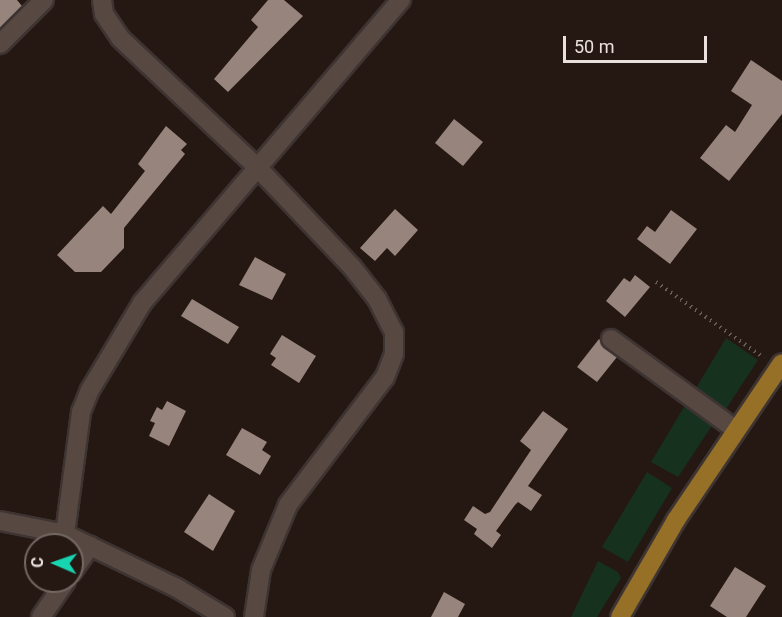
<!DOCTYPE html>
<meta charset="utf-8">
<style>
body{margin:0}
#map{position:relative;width:782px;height:617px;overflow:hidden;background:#251812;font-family:Roboto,sans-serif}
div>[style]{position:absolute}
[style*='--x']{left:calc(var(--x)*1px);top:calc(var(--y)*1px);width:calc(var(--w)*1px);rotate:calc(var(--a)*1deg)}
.green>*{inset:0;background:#17311f}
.building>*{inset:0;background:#96847d}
.path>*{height:4px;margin-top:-2px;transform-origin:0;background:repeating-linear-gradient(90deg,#695d58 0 1.5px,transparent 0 6px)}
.roads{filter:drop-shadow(2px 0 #3e3432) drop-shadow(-2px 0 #3e3432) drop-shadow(0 2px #3e3432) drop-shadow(0 -2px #3e3432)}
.minor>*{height:18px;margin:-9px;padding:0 9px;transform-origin:9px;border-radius:9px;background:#584842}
.major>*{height:18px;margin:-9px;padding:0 9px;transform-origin:9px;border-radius:9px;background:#957026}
span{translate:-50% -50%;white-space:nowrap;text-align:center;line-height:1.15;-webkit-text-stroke:6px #251812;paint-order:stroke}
.north{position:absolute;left:24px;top:533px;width:60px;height:60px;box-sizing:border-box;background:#251812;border:2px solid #746863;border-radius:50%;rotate:272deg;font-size:16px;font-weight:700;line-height:24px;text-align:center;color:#eae0dd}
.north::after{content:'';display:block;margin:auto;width:21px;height:27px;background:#18d5b2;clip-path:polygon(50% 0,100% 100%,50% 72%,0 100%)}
.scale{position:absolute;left:563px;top:36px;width:144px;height:27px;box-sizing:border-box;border:3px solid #eae0dd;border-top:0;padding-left:8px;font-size:18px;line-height:21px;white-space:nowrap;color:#eae0dd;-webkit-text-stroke:4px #251812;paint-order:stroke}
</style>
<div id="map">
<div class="green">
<div style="clip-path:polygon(726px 338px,758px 360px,724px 412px,693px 393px)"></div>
<div style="clip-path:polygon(687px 402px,713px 424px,678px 477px,651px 462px)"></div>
<div style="clip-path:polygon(647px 472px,672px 488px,628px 562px,602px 547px)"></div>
<div style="clip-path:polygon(598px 561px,618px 572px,621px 578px,597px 617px,571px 617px)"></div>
</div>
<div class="building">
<div style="clip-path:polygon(0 0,17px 0,22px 6px,0 28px)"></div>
<div style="clip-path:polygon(268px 0,284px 0,303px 16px,228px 92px,214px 79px,258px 27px,251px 20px)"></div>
<div style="clip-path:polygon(751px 60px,782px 81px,782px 114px,729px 181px,700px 158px,726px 125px,735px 132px,752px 105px,731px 91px)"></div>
<div style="clip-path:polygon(454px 119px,483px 142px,463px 166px,435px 143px)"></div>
<div style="clip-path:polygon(166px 126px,187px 144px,181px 150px,185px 154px,124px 228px,124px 248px,101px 272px,75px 272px,57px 255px,103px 206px,111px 214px,145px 171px,138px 164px)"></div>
<div style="clip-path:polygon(395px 209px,418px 230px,395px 256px,387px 248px,375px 261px,360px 248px)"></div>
<div style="clip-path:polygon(671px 210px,697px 229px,670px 264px,637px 239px,647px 226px,655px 232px)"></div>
<div style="clip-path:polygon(255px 257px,286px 274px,272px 300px,239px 285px)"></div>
<div style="clip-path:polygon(635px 275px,650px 287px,625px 317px,606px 301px,624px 278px,630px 282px)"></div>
<div style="clip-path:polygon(192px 299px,239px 327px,228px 344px,181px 316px)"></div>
<div style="clip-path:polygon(282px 335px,316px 356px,299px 383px,271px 365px,276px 358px,270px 354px)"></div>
<div style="clip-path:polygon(599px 339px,617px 357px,597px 382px,577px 367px)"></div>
<div style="clip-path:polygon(167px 401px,186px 411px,169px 446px,149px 436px,155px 423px,150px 421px,157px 407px,162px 410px)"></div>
<div style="clip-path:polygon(543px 411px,568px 429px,528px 486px,542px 495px,531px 511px,518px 502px,515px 505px,496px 531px,501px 535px,492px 548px,474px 534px,477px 529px,464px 520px,473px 506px,485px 514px,490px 512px,531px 450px,520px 441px)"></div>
<div style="clip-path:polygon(242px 428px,267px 442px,262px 450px,271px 456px,260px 475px,226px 455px)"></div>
<div style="clip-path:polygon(209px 494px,235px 511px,213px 551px,184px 532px)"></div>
<div style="clip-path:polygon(735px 567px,766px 586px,746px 617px,727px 617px,710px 606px)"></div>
<div style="clip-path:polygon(444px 592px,465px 604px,458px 617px,431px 617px)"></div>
</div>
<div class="path">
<div style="--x:656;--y:282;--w:132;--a:35.1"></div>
</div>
<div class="roads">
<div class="minor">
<div style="--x:102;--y:0;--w:14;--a:82"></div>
<div style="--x:104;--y:14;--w:29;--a:56"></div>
<div style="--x:120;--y:38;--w:190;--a:43.3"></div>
<div style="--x:258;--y:168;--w:137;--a:46.5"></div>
<div style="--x:352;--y:267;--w:41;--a:52"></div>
<div style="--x:377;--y:299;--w:37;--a:63"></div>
<div style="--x:394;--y:332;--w:22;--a:90"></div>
<div style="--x:394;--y:354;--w:25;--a:111"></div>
<div style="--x:385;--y:377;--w:161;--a:127.2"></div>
<div style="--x:288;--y:505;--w:70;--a:112.6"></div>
<div style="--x:261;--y:570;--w:48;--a:98.5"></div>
<div style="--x:0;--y:44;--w:62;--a:-45"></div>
<div style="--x:611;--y:339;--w:153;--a:36"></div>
<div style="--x:0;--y:521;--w:66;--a:11.3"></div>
<div style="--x:65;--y:534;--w:124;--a:25.7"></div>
<div style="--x:177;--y:588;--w:56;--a:31.1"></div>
<div style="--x:65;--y:534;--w:123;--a:-82.5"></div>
<div style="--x:81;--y:412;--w:24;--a:-68"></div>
<div style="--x:90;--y:390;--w:101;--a:-59.1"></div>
<div style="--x:142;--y:303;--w:399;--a:-49.5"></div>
<div style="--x:72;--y:572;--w:32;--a:-55"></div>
<div style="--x:41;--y:617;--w:44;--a:-55.2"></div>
</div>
<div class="major">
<div style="--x:620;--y:617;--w:112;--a:-60"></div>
<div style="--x:676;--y:520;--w:189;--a:-56"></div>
</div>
</div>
<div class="north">С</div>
<div class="scale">50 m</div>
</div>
